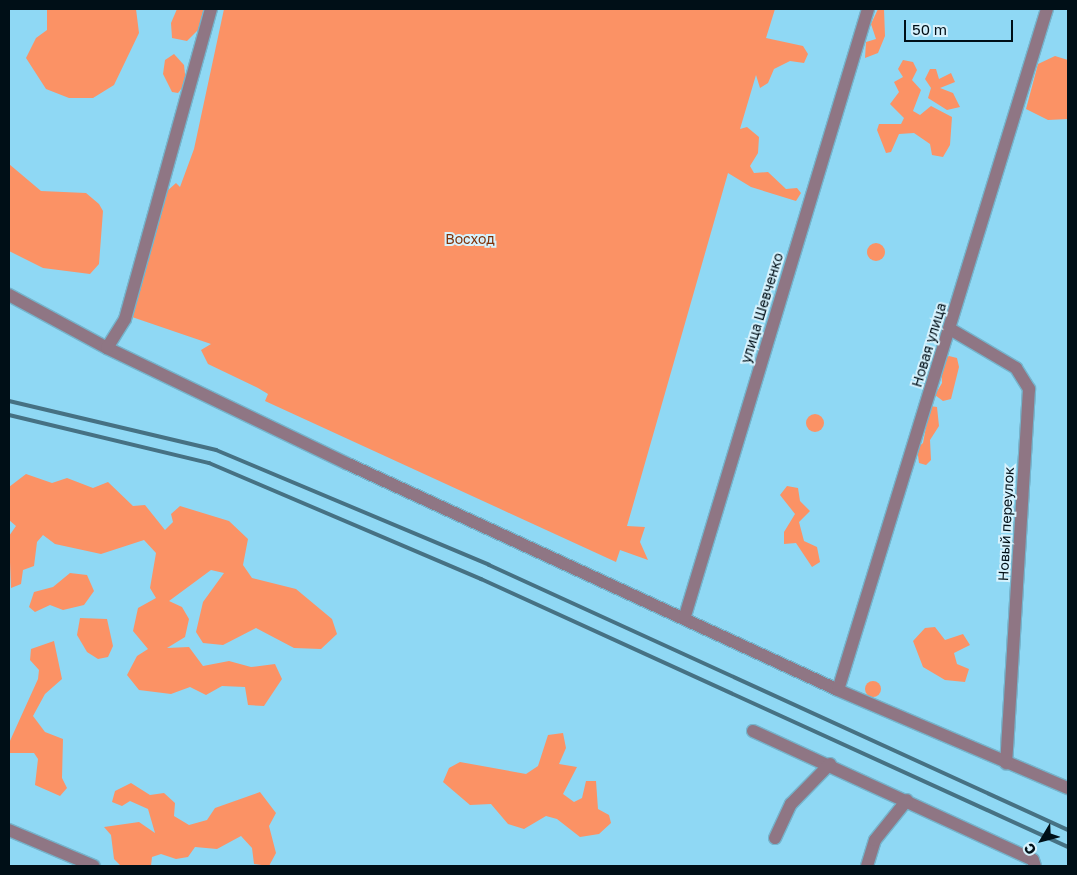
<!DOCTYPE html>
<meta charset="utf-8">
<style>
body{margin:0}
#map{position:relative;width:1077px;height:875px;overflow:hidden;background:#8fd8f4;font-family:"Golos Text",sans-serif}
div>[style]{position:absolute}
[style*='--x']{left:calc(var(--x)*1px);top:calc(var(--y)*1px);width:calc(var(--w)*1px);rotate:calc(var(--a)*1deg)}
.green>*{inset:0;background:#fb9265}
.round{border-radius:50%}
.roads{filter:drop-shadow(1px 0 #75b4cc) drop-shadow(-1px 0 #75b4cc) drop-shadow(0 1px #75b4cc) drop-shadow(0 -1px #75b4cc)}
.minor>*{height:12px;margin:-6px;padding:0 6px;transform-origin:6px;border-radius:6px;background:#8f7684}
.rail>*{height:4px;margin:-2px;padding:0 2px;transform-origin:2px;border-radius:2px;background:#467183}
span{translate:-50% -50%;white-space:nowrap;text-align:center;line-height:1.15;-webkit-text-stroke:4px #d6f2fd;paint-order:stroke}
.park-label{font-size:14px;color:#7f3107}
.street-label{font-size:14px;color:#000f17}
.frame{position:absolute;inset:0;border:10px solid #000f17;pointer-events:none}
.north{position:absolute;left:1017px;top:815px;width:50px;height:50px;-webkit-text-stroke:4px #d6f2fd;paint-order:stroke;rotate:233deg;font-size:14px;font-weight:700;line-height:20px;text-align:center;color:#000f17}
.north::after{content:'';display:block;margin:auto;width:18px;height:22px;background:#000f17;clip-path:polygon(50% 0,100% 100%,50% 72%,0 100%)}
.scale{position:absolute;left:904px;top:20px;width:109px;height:22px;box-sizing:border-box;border:2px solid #000f17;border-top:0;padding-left:6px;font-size:15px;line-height:18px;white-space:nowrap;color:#000f17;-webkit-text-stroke:4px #d6f2fd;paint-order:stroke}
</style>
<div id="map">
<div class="green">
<div style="clip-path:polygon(47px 9px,136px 9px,139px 33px,114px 85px,93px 98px,69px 98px,46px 89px,26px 58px,36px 38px,47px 30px)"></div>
<div style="clip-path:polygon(177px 9px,205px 9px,201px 27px,187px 41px,172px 38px,171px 23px)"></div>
<div style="clip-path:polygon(224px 9px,775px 9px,766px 38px,803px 46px,808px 54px,804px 63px,790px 61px,774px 69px,768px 83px,760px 88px,756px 75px,740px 129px,747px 127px,759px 137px,758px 153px,750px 166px,754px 173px,768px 172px,786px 189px,797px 188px,801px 193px,796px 201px,751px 187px,728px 173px,627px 526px,645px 527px,640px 542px,648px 560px,620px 550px,616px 562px,265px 401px,268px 394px,258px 388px,208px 364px,201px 350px,211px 344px,132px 317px,166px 192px,176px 183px,180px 187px,194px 149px)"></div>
<div style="clip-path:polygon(878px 9px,884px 9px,885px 36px,878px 53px,865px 58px,866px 42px,876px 39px,871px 24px)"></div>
<div style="clip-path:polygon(174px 54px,184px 65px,186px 83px,178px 93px,172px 92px,163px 74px,165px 60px)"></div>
<div style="clip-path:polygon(1055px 56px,1068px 60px,1068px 119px,1048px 120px,1026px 109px,1038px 64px)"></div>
<div style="clip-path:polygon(903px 60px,913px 62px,917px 70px,912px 80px,921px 90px,913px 111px,920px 115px,931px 106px,952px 117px,950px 145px,943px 157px,932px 155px,930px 144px,914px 133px,899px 134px,891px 152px,886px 153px,877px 130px,879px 124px,901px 124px,904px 118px,890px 104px,899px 92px,894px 82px,903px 77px,898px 69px)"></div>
<div style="clip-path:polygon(930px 69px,936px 69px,939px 79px,951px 73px,955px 82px,940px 88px,953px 93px,960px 107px,947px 110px,928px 98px,931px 88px,925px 79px)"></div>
<div style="clip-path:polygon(9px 164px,41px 191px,86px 193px,99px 204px,103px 211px,99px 264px,90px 274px,43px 268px,9px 251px)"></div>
<div class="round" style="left:867px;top:243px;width:18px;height:18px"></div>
<div style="clip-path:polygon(949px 356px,957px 358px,959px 367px,951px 399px,943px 401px,935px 395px,942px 383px,941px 362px)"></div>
<div style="clip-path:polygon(930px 406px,937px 407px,939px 426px,930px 440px,931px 460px,926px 465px,919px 463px,917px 448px,923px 443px)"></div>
<div class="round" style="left:806px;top:414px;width:18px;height:18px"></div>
<div style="clip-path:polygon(26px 474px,52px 483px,67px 478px,93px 488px,108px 482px,133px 506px,145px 505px,165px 530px,173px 522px,171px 514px,180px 506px,229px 521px,248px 539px,243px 565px,252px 578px,296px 589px,332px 619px,337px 634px,321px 649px,294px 648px,256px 628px,223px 645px,203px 643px,196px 632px,203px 602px,224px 573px,211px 570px,169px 601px,182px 607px,189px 619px,185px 637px,167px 648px,189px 647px,203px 666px,229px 661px,251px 667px,275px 664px,282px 679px,264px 706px,248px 705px,245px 687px,222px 686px,206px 695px,190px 687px,171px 694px,139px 690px,127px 675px,137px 656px,148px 649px,133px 631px,138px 608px,156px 598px,150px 588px,156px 553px,144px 540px,101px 554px,55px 544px,43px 535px,37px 542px,34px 566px,23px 570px,21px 584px,11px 588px,9px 536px,16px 526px,9px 520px,9px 487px)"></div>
<div style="clip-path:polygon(787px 486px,798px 488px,800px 501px,810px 511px,799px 522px,804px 541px,817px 547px,820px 562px,812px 567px,796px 543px,784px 544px,784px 532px,795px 514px,780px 495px)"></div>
<div style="clip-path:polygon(70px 573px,87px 575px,94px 591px,84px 605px,63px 610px,50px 605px,35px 612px,29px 607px,34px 592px,53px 587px)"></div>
<div style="clip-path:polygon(80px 618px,107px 619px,113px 646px,108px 657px,98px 659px,87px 652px,77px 635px)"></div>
<div style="clip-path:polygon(935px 627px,945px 640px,963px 634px,970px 645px,954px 653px,957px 664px,969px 669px,965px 682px,945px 680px,923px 667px,913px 641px,925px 628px)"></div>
<div style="clip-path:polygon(54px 641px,62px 679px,45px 694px,33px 716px,45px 732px,63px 739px,62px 778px,67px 788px,60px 796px,35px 785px,38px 759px,34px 753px,9px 753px,9px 743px,38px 679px,39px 670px,30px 660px,31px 649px)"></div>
<div class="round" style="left:865px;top:681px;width:16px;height:16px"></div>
<div style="clip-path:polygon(563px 733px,566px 748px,559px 764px,577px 767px,563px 794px,574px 802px,582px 798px,586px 781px,596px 781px,598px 809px,609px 815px,611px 823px,599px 834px,580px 837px,557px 819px,546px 816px,524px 829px,508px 824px,491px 804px,470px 805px,443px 782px,449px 768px,460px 762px,526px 774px,538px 766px,548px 735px)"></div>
<div style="clip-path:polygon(131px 783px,150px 795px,164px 793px,175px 803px,174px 816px,189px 825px,207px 820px,215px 808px,260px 792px,276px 813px,269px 826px,276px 853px,269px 866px,254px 864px,252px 848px,241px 836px,217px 849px,195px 847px,188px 857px,176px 859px,161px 854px,152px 857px,151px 866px,121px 866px,114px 859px,111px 835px,104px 827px,139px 822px,155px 833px,148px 809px,130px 801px,122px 806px,112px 802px,115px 791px)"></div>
</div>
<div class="roads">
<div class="minor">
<div style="--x:9;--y:295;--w:111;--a:28.4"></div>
<div style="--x:107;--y:348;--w:267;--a:25.7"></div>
<div style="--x:348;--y:464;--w:540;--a:24.76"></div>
<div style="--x:838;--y:690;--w:250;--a:23.1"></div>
<div style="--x:950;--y:329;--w:77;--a:30.6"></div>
<div style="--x:1016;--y:368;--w:25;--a:58"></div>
<div style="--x:1029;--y:389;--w:375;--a:93.5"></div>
<div style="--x:107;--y:348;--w:34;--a:-58"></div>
<div style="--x:125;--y:319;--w:322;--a:-74.5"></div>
<div style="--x:685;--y:616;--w:634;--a:-73.22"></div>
<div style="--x:838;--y:690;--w:712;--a:-72.94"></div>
<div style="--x:753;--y:731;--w:308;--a:24.7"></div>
<div style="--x:1033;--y:860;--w:6;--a:72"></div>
<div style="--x:9;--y:830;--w:92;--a:23"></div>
<div style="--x:775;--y:838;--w:38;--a:-65"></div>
<div style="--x:791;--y:804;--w:56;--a:-45.7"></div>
<div style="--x:867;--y:866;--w:27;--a:-73"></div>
<div style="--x:875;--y:840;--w:51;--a:-51.3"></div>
</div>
</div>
<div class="rail">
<div style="--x:9;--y:401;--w:213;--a:13.3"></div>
<div style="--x:216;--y:450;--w:296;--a:22.8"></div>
<div style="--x:489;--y:565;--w:637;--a:24.59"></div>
<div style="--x:9;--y:415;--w:206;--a:13.5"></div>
<div style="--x:209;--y:463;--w:296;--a:23.1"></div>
<div style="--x:481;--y:579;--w:645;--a:24.54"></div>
</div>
<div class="park-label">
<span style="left:470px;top:239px">Восход</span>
</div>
<div class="street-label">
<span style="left:762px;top:308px;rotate:-73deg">улица Шевченко</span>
<span style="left:929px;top:345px;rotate:-73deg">Новая улица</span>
<span style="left:1006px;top:524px;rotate:-87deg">Новый переулок</span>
</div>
<div class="frame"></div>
<div class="north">С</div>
<div class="scale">50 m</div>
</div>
